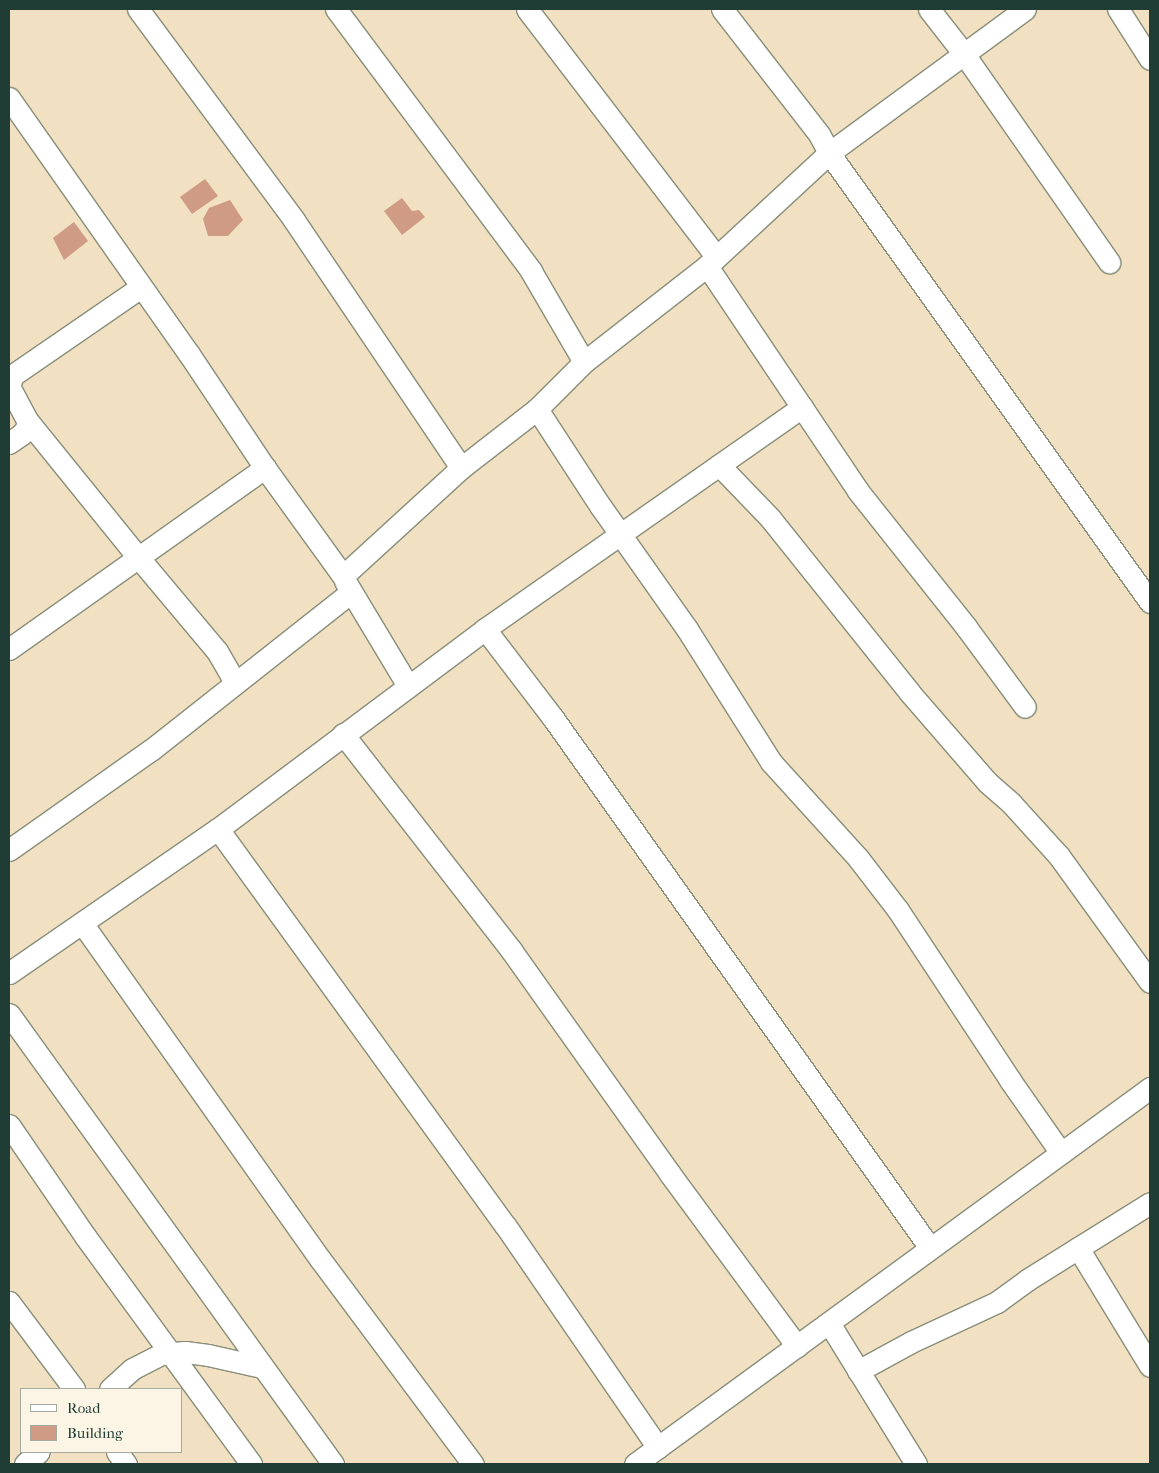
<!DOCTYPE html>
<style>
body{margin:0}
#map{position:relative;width:1159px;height:1473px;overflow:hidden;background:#f1e0c1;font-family:"IM FELL French Canon",serif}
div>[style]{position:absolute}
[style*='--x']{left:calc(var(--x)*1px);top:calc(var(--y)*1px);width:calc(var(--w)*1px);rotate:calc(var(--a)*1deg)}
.building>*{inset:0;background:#cf9b84}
.roads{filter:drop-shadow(1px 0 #888e7a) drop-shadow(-1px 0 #888e7a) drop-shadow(0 1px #888e7a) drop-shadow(0 -1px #888e7a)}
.minor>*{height:21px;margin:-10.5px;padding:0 10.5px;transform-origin:10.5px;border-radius:10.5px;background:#fff}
span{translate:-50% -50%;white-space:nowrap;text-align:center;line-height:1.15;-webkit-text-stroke:4.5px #fcf5e5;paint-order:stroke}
.frame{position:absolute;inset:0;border:10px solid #1f3d34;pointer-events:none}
.legend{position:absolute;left:20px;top:1388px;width:162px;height:65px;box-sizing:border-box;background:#fcf5e5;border:1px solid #a4ab9e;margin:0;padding:6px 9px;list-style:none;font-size:15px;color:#1f3d34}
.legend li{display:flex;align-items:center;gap:10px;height:25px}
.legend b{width:25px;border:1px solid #a4ab9e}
</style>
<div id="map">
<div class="building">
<div style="clip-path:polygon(205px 179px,218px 196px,192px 214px,180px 197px)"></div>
<div style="clip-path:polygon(402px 198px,412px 211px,419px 210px,425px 217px,402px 235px,384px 211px)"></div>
<div style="clip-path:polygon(230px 200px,243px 220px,228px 236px,208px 236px,203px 219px,209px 208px)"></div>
<div style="clip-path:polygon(74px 222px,88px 241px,64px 260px,53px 238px)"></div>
</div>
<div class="roads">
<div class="minor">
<div style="--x:138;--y:9;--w:262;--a:53.5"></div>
<div style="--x:294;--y:220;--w:299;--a:56"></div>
<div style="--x:336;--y:9;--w:327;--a:53.3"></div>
<div style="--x:531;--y:271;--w:105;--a:59.8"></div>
<div style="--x:527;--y:9;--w:311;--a:52.6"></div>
<div style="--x:722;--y:9;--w:158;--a:52.2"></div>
<div style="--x:819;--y:134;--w:21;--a:62"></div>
<div style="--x:829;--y:153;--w:552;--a:54.44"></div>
<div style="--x:929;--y:9;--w:57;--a:52.1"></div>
<div style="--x:964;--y:54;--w:254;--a:55.1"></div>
<div style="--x:1118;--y:9;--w:59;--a:57.4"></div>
<div style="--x:9;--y:98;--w:313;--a:54.9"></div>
<div style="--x:189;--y:354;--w:137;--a:56.3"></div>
<div style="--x:265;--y:468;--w:133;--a:54.2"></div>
<div style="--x:343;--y:576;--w:160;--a:-42.5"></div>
<div style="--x:461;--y:468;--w:96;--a:-37.8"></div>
<div style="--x:537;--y:409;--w:66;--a:-45"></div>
<div style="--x:584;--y:362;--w:156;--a:-38"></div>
<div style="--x:707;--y:266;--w:166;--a:-42.8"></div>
<div style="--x:829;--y:153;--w:243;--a:-36.3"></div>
<div style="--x:707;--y:266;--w:271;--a:56.1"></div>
<div style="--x:858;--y:491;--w:174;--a:51.5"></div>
<div style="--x:966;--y:627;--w:99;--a:53.6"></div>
<div style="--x:537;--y:409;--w:117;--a:56.9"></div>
<div style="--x:601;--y:507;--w:149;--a:54.8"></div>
<div style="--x:687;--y:629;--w:157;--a:57.7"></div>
<div style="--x:771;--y:762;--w:130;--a:47.8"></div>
<div style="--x:858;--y:858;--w:66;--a:52.4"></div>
<div style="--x:898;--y:910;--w:204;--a:56.6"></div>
<div style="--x:1010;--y:1080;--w:89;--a:55.1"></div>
<div style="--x:27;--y:420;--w:176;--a:51"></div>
<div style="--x:138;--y:557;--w:123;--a:50"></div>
<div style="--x:217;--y:651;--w:36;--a:60"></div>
<div style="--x:9;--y:443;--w:16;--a:-35"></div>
<div style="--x:22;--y:434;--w:9;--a:-54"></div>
<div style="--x:27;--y:427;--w:7;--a:-90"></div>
<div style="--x:27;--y:420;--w:38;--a:-118"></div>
<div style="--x:9;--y:386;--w:12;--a:-70"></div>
<div style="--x:13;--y:375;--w:155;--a:-34.5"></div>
<div style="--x:719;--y:465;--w:74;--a:46.1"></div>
<div style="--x:770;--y:518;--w:224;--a:51.3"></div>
<div style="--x:910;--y:693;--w:118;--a:49.1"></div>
<div style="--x:987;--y:782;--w:32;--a:41"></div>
<div style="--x:1011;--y:803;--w:72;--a:47.8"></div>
<div style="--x:1059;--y:856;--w:155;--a:54.2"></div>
<div style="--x:345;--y:581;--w:122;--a:59"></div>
<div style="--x:485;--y:629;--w:112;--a:52.6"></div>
<div style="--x:553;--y:718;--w:650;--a:54.57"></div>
<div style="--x:9;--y:649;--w:314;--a:-35.3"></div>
<div style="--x:343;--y:734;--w:274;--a:52.1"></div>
<div style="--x:511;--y:950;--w:275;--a:54.6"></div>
<div style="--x:670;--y:1174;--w:214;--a:53.6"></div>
<div style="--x:218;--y:829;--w:489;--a:54.1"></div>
<div style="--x:505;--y:1225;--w:270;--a:55.5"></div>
<div style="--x:9;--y:850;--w:174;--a:-35.2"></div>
<div style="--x:151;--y:750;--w:255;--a:-38.3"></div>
<div style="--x:82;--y:923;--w:412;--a:54.7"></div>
<div style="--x:320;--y:1259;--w:256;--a:53.3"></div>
<div style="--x:9;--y:973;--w:254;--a:-34.6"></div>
<div style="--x:218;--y:829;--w:334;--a:-36.8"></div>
<div style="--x:485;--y:629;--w:387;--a:-35"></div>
<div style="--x:9;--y:1014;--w:555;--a:54.25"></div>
<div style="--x:9;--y:1125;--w:135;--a:55.6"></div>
<div style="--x:85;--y:1236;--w:282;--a:53.9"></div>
<div style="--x:1078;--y:1248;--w:138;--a:58.6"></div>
<div style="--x:9;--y:1302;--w:109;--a:53.2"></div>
<div style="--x:829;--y:1323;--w:166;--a:58.3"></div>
<div style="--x:858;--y:1371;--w:60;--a:-28.7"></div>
<div style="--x:911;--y:1342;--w:95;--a:-24.9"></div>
<div style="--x:997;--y:1302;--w:37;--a:-36"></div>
<div style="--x:1027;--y:1280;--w:145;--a:-32"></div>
<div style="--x:110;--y:1389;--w:30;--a:-42"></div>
<div style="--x:132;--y:1369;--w:33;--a:-27"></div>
<div style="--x:161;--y:1354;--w:24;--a:-5"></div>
<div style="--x:185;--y:1352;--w:23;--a:7"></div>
<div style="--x:208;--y:1355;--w:55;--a:12.5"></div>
<div style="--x:117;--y:1452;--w:15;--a:53"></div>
<div style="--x:25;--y:1464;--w:18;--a:-41"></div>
<div style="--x:635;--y:1464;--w:638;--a:-36.13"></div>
</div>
</div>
<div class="frame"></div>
<ul class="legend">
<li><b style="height:6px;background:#fff"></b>Road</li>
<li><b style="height:14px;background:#cf9b84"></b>Building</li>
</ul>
</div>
